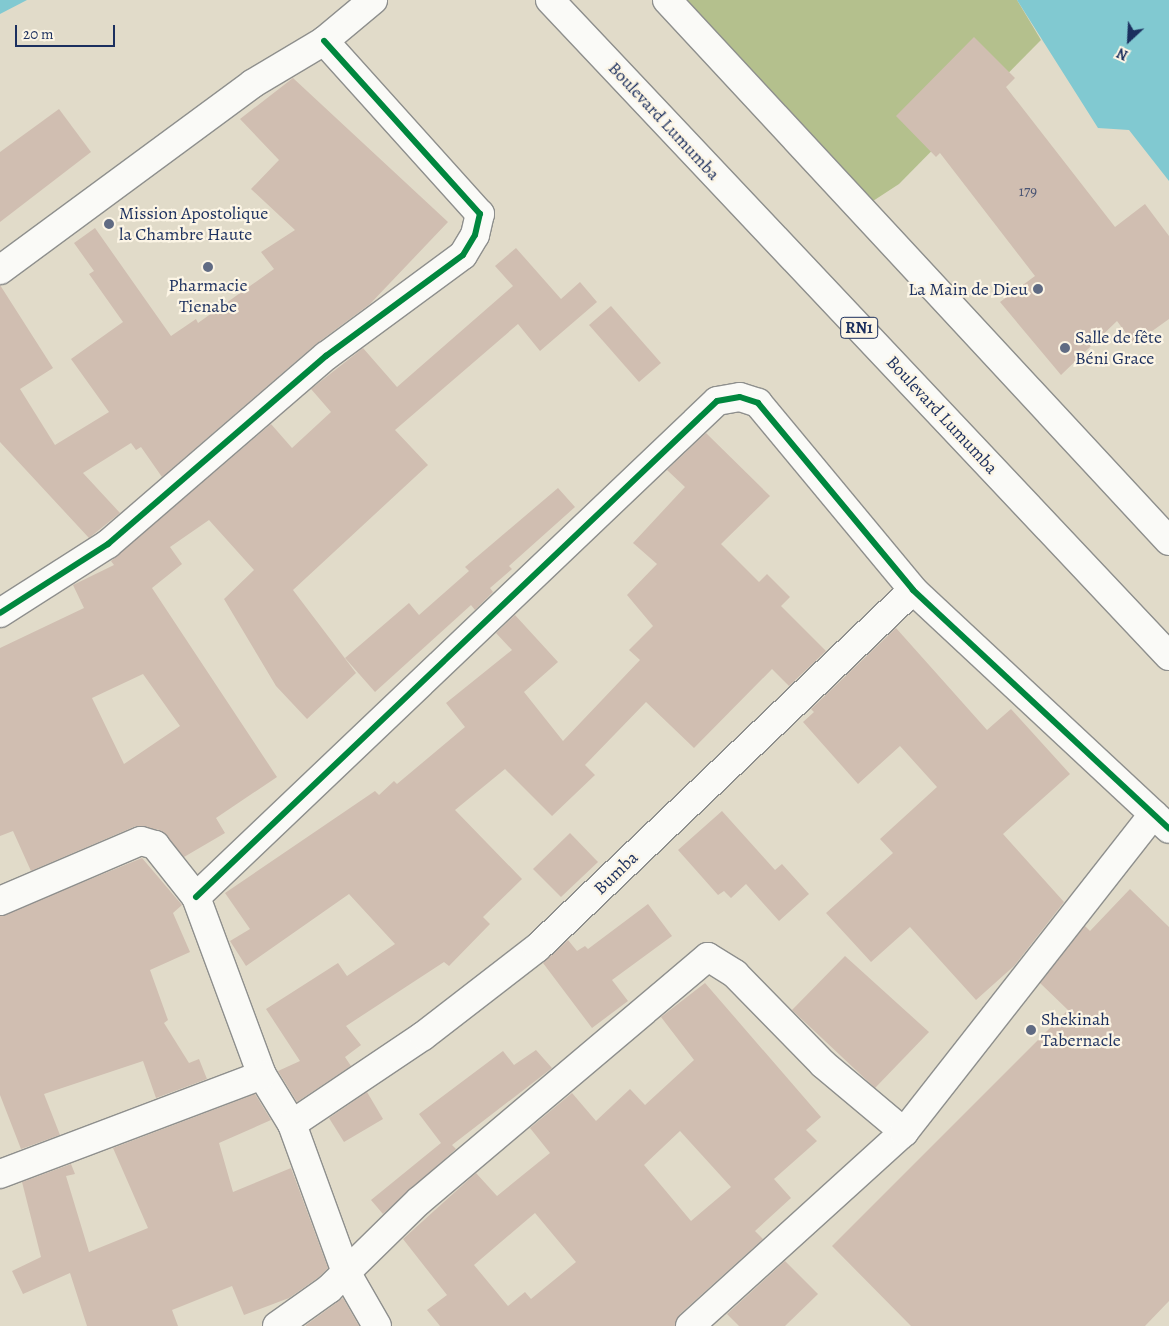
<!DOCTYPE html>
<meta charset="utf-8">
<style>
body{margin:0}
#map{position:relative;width:1169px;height:1326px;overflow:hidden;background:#e1dbc9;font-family:Alegreya,serif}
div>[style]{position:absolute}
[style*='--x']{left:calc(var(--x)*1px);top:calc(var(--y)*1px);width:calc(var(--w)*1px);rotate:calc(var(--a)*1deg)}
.forest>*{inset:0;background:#b4c08d}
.water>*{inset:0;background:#81c9d1}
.building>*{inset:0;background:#d0beb1}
.roads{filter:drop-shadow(1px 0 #8e8f8d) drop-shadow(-1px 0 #8e8f8d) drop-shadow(0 1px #8e8f8d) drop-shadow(0 -1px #8e8f8d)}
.minor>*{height:28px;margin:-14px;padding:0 14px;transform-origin:14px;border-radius:14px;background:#fafaf7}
.highway>*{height:28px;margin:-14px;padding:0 14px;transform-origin:14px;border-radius:14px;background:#fafaf7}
.cycleway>*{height:6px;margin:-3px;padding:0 3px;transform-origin:3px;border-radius:3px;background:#00873e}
.dots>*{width:14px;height:14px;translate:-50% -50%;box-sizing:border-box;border:2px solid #fcf5e5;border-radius:50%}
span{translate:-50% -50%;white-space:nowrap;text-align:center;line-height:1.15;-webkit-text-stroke:4.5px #fcf5e5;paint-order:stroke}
.number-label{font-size:15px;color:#485373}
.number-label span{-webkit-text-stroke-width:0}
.shield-label span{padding:1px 4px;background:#fcf5e5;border:1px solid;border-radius:4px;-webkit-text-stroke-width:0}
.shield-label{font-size:16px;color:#1b2f5e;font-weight:700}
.street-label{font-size:18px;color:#1b2f5e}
.poi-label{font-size:18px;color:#1b2f5e}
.left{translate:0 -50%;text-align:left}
.right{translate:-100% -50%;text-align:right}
.north{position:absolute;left:1104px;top:15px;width:50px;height:50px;-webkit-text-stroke:4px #fcf5e5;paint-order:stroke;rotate:205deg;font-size:14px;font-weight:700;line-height:20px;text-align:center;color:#1b2f5e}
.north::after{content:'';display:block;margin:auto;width:18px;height:22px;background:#1b2f5e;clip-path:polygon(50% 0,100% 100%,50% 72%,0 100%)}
.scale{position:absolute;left:15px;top:25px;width:100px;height:22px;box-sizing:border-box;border:2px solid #1b2f5e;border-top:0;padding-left:6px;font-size:15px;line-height:18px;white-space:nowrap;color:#1b2f5e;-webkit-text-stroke:4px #fcf5e5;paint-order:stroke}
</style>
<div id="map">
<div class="forest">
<div style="clip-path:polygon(672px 0,1017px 0,1041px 40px,899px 184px,873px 201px)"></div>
</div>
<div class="water">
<div style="clip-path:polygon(0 0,27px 0,0 14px)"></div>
<div style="clip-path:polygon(1017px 0,1169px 0,1169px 181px,1129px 130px,1098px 128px)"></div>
</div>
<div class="building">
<div style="clip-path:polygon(974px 37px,1015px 78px,1006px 87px,1115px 227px,1145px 204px,1169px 236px,1169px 319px,1134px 344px,1117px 321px,1061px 375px,1000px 302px,1035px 276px,940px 153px,936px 157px,896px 116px)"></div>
<div style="clip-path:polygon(293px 78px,448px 222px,370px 304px,316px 344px,162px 477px,141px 447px,136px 450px,131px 443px,83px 473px,120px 513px,89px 538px,0 442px,0 285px,53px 368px,20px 389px,55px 445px,109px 412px,71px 359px,123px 322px,89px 274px,94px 271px,74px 243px,95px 228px,171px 336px,196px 319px,198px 323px,274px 269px,261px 252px,295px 230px,251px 189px,279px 160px,240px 119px)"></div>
<div style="clip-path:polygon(59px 109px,91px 152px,0 222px,0 152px)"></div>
<div style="clip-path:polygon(evenodd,516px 248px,561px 299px,580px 282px,597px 302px,540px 351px,518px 324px,395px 430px,428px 465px,293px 590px,356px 673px,307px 719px,276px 686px,224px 599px,254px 570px,209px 520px,170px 547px,182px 564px,152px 588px,277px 777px,216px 818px,225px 833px,184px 857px,160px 830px,136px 826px,31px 871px,13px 831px,0 836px,0 648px,84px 608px,73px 585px,114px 565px,111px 561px,271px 424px,292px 448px,331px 412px,311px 389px,363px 348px,397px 387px,513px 286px,495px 266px,516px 248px,143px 674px,180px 726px,124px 764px,92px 698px,143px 674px)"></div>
<div style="clip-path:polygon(611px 306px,661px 363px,639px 382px,589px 325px)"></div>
<div style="clip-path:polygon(706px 433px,770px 496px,721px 544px,759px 582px,767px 574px,790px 597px,781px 606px,826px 651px,789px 686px,772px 669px,694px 748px,646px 702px,585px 765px,595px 775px,552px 816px,505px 769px,455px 810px,522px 879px,483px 917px,490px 924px,449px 966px,444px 962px,346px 1026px,361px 1045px,345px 1057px,351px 1066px,297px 1102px,278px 1071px,300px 1061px,266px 1009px,338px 963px,347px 976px,395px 944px,349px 894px,246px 966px,230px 941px,250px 929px,225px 893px,375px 791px,379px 795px,394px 781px,397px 784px,465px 727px,446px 703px,512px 650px,496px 633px,515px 615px,558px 662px,524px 692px,563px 741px,640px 660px,629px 650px,653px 626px,627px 595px,657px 564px,633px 543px,685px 487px,667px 470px)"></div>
<div style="clip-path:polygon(558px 488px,575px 507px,509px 566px,512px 569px,490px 588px,493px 592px,475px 610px,471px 605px,375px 692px,345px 658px,409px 603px,419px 615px,469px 571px,465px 567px)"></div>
<div style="clip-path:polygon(896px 628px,987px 730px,1011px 709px,1070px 774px,1003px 834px,1064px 902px,1014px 966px,976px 1000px,910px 927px,871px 962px,826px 913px,893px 853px,880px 839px,937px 787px,900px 746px,858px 784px,803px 722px,814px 712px,811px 709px)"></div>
<div style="clip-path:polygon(722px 811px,775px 870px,782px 864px,809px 894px,779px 921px,746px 884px,731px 898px,724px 891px,718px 895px,678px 850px)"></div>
<div style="clip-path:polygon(570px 833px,598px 862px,561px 897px,533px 869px)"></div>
<div style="clip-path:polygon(142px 858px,182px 905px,173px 913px,190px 952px,150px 970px,168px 1020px,164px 1023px,189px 1063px,199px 1059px,207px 1079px,156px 1098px,143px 1061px,44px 1094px,60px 1135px,21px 1149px,0 1095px,0 916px)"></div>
<div style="clip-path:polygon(1130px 889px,1169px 927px,1169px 1301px,1145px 1326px,911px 1326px,832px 1246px,1068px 1010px,1040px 983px,1085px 926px,1090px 931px)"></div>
<div style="clip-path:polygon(648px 904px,672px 936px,612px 980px,628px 1001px,592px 1028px,543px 963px,568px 940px,577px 951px,585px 946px,588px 949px)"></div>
<div style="clip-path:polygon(845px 956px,929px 1032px,875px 1088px,792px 1010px)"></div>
<div style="clip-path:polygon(evenodd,705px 983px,821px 1117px,806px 1130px,817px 1141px,774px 1179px,791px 1198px,755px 1231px,763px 1239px,680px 1314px,675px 1326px,440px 1326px,427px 1310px,447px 1295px,403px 1239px,476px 1173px,497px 1196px,550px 1153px,530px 1128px,572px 1093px,596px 1121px,630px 1089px,645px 1105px,694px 1060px,661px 1017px,705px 983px,680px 1131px,731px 1187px,691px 1221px,644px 1165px,680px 1131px,705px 983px,535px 1213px,576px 1262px,531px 1299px,525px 1292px,508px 1306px,474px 1265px,535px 1213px)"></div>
<div style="clip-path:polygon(536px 1050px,552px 1068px,452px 1145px,456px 1149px,383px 1214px,371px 1200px,441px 1143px,419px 1114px,503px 1051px,514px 1065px)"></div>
<div style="clip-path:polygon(367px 1092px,383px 1119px,344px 1142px,329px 1118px)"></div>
<div style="clip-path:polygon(255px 1094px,271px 1120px,219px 1143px,233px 1192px,291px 1168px,328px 1268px,319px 1277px,289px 1298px,244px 1315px,232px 1286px,172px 1310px,178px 1326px,87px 1326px,70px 1273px,23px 1294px,12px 1271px,41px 1257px,22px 1182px,71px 1164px,75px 1174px,66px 1176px,89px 1252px,148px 1228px,113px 1148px)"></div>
<div style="clip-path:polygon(785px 1261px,818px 1294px,785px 1326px,739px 1326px,727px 1314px)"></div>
<div style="clip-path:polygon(343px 1298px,359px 1326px,306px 1326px,306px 1325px)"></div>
</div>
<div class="roads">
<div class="minor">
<div style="--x:0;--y:270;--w:313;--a:-36.4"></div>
<div style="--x:252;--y:84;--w:84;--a:-30.8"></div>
<div style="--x:324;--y:41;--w:64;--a:-39.9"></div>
<div style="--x:0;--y:613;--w:128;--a:-32.6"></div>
<div style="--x:108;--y:544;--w:288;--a:-40.8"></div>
<div style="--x:326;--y:356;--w:170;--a:-36.4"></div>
<div style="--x:463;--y:255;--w:23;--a:-59"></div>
<div style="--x:475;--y:235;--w:22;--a:-77"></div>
<div style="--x:480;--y:214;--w:233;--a:-132"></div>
<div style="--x:196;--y:897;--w:719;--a:-43.59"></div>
<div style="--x:717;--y:401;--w:23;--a:-10"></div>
<div style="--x:740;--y:397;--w:19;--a:18"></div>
<div style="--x:758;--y:403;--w:243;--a:50.3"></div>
<div style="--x:913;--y:590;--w:350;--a:43"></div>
<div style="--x:0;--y:901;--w:153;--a:-23.1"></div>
<div style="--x:141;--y:841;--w:15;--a:16"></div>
<div style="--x:155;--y:845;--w:66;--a:51.7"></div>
<div style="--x:196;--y:897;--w:190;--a:69.7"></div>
<div style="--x:262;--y:1075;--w:57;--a:58.5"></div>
<div style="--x:292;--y:1124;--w:158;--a:70"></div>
<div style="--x:346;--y:1272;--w:62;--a:60.1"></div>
<div style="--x:292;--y:1124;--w:158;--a:-33.9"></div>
<div style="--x:423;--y:1036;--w:144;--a:-37.7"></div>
<div style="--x:537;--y:948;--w:519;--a:-43.6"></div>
<div style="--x:0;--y:1174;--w:280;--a:-20.7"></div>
<div style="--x:277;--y:1326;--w:64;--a:-35.4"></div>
<div style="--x:329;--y:1289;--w:126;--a:-44.4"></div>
<div style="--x:419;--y:1201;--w:378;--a:-40.2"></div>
<div style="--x:708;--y:957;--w:32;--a:32"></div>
<div style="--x:735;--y:974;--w:126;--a:45.6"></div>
<div style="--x:823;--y:1064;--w:106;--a:40"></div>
<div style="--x:690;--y:1326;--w:289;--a:-42.2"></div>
<div style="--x:904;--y:1132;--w:404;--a:-51.9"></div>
</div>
<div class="highway">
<div style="--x:550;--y:0;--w:902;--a:46.66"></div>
<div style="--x:667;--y:0;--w:738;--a:47.14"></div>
</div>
</div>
<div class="cycleway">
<div style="--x:0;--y:613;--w:128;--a:-32.6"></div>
<div style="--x:108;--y:544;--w:288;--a:-40.8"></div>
<div style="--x:326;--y:356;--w:170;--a:-36.4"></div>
<div style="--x:463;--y:255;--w:23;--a:-59"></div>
<div style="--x:475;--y:235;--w:22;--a:-77"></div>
<div style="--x:480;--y:214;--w:233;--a:-132"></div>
<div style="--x:196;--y:897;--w:719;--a:-43.59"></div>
<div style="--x:717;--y:401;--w:23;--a:-10"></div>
<div style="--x:740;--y:397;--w:19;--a:18"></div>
<div style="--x:758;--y:403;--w:243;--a:50.3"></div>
<div style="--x:913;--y:590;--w:350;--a:43"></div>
</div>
<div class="dots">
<div style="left:109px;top:224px;background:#606b83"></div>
<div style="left:208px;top:267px;background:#606b83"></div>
<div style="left:1038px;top:289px;background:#606b83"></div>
<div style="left:1065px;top:348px;background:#606b83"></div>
<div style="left:1031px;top:1030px;background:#606b83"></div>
</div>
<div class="number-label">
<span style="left:1028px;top:192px">179</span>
</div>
<div class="shield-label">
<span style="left:859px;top:328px">RN1</span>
</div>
<div class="street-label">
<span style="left:664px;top:121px;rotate:47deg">Boulevard Lumumba</span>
<span style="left:942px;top:415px;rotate:47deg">Boulevard Lumumba</span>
<span style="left:616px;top:873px;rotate:-44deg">Bumba</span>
</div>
<div class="poi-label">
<span class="left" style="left:119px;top:224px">Mission Apostolique<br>la Chambre Haute</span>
<span style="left:208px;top:296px">Pharmacie<br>Tienabe</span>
<span class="right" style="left:1028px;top:289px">La Main de Dieu</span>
<span class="left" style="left:1075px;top:348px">Salle de fête<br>Béni Grace</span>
<span class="left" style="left:1041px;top:1030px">Shekinah<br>Tabernacle</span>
</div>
<div class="north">N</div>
<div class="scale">20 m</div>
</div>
